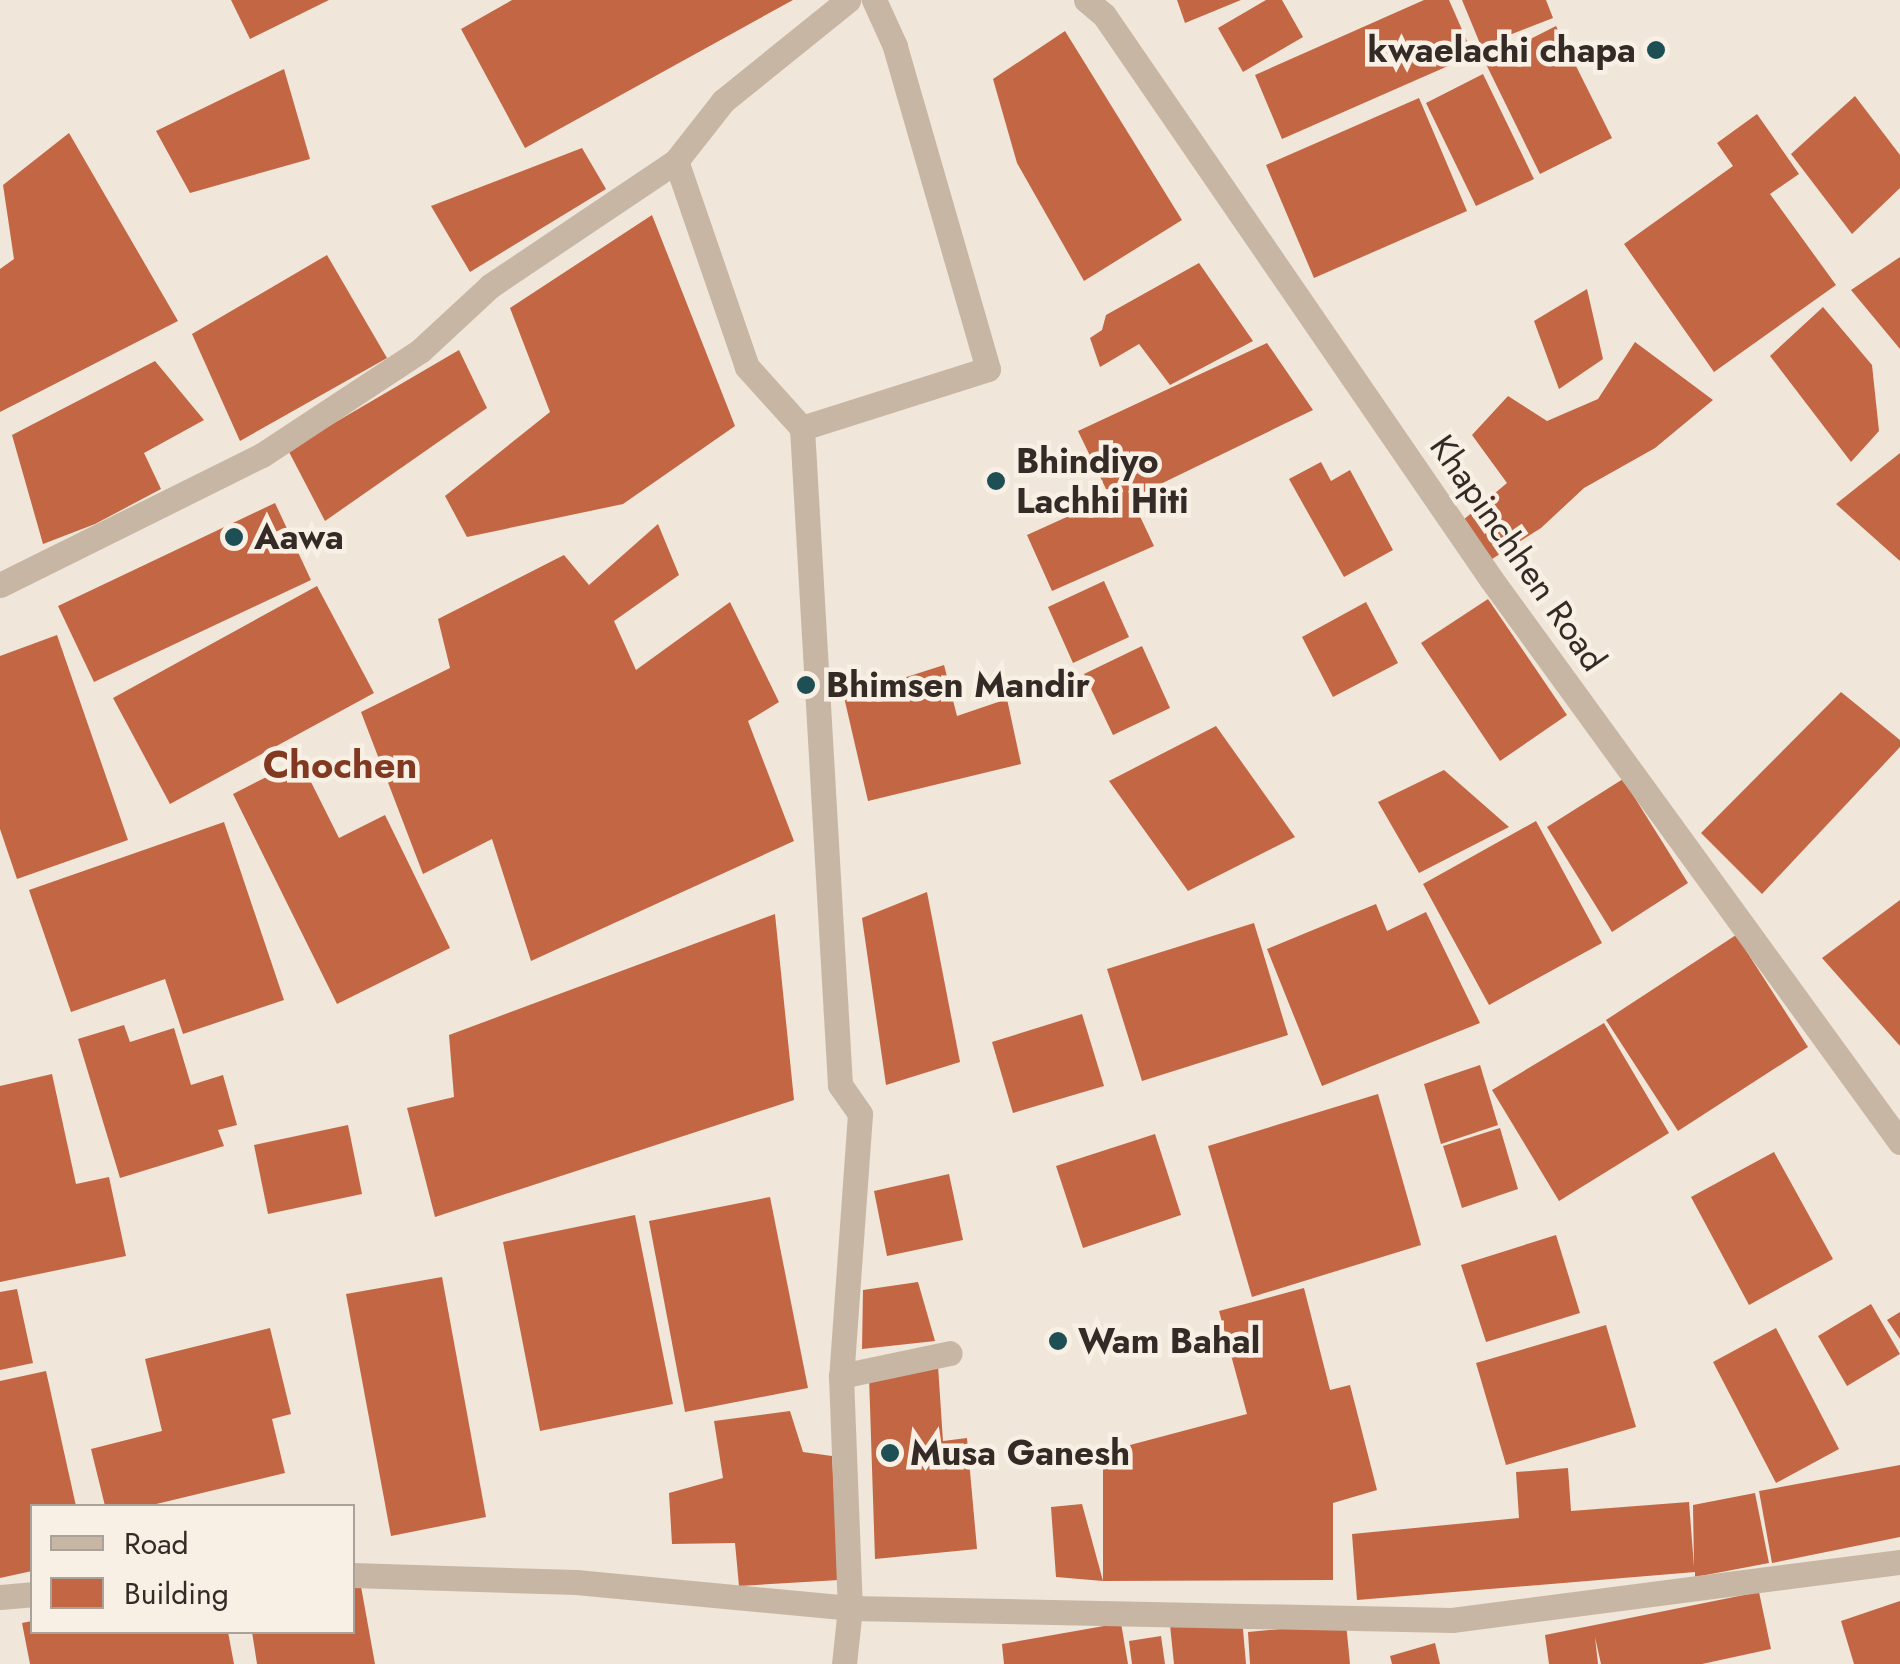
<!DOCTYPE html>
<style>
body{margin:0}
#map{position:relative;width:1900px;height:1664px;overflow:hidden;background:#f0e6d9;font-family:Jost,sans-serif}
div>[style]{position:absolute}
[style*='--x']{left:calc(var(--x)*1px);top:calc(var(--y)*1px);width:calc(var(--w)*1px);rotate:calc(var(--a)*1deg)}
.building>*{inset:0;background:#c36644}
.minor>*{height:25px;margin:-12.5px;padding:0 12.5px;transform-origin:12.5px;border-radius:12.5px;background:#c8b6a5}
.dots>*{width:28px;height:28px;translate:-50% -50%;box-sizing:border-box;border:5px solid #f8f0e5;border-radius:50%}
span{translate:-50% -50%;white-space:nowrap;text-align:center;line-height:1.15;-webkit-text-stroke:9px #f8f0e5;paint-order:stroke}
.poi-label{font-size:35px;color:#342b26;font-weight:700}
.right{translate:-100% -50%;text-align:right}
.left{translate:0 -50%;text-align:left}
.street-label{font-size:35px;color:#342b26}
.neighbourhood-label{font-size:38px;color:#813a21;font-weight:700}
.legend{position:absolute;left:30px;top:1504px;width:325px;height:130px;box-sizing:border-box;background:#f8f0e5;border:2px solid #aaa199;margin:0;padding:12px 18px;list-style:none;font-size:30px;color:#342b26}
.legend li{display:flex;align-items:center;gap:20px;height:50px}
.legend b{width:50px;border:2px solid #aaa199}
</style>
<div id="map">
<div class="building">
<div style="clip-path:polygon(231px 0,329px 0,250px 39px)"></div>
<div style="clip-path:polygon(512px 0,793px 0,525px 148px,461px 29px)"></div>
<div style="clip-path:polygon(1177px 0,1241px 0,1185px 23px)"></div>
<div style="clip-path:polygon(1266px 0,1282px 0,1303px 37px,1243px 72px,1218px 28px)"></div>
<div style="clip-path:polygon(1424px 0,1449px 0,1473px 55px,1282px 139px,1255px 75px)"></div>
<div style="clip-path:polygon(1462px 0,1546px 0,1553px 18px,1481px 46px)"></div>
<div style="clip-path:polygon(1556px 26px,1612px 138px,1540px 174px,1485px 62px)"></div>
<div style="clip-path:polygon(1065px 31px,1182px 220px,1084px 281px,1017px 163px,993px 79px)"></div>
<div style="clip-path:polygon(284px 69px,310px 159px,190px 193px,156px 131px)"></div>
<div style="clip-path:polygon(1483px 74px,1534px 179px,1476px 206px,1426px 103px)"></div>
<div style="clip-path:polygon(1855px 96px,1900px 155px,1900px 188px,1852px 234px,1791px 154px)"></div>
<div style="clip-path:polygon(1419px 98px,1467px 211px,1314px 278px,1266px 165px)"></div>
<div style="clip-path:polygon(1757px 114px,1799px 174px,1770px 194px,1836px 285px,1714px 372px,1624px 244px,1733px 166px,1717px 143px)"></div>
<div style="clip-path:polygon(69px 133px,178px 321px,0 412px,0 269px,14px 259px,3px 185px)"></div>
<div style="clip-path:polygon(582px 148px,606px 189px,470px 272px,431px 206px)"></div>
<div style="clip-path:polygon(652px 215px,735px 426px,623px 504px,467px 537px,445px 496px,550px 412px,510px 308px)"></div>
<div style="clip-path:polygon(327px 255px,387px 358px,240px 441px,192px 334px)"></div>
<div style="clip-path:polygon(1900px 257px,1900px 349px,1851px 290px)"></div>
<div style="clip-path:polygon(1199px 263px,1253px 341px,1170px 385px,1139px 344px,1100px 367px,1090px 338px,1102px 330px,1106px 315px)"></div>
<div style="clip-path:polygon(1587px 289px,1603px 359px,1559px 389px,1534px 321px)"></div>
<div style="clip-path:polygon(1823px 307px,1872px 365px,1879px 431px,1851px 462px,1770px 356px)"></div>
<div style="clip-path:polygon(1635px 342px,1713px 400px,1655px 448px,1584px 488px,1541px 528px,1492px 559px,1462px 521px,1507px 483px,1472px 435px,1508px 396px,1547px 421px,1598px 399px)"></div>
<div style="clip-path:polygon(1267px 343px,1313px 410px,1144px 492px,1128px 491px,1154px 546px,1052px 591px,1027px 535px,1124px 491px,1106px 489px,1078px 431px)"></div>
<div style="clip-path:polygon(459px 350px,487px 408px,325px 521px,288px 450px)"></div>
<div style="clip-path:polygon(155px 361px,204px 420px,144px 453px,161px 489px,95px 524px,43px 544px,12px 435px)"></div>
<div style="clip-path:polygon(1900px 453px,1900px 561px,1836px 504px)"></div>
<div style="clip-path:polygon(1321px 462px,1331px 481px,1350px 470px,1393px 550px,1344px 577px,1289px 479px)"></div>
<div style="clip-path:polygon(275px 503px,311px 580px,94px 682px,58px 606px)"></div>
<div style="clip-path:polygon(658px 524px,679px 575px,614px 621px,636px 670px,730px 602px,779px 702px,748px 721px,794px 841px,531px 961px,492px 839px,423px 874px,361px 712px,450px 668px,438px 619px,564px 555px,589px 585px)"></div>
<div style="clip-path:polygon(1104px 581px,1129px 637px,1073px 663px,1048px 607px)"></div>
<div style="clip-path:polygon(317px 586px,374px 693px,170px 804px,113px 698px)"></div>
<div style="clip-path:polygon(1488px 599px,1567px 715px,1500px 761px,1421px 643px)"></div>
<div style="clip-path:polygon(1366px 602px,1398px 663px,1333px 697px,1302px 637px)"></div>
<div style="clip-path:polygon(57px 635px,128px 840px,17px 879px,0 829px,0 656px)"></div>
<div style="clip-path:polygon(1142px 646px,1170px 708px,1113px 735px,1084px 674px)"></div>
<div style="clip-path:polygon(944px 665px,957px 716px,1007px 699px,1021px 764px,868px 801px,844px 697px)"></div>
<div style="clip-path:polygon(1841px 692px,1900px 740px,1900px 747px,1762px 894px,1701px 833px)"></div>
<div style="clip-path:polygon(1216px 726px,1295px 837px,1188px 891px,1109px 781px)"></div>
<div style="clip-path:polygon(300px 760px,339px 838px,385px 815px,450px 948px,337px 1004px,233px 794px)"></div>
<div style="clip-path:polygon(1444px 770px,1509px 827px,1419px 873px,1378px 802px)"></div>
<div style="clip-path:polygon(1623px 779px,1688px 883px,1612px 932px,1547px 827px)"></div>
<div style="clip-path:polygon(1536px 821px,1602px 943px,1489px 1005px,1423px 884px)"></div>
<div style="clip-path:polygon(224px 822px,284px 1000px,183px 1034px,165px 979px,71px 1012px,29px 890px)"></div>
<div style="clip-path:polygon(927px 892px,960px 1062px,886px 1085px,862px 918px)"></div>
<div style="clip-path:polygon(1900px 900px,1900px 1046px,1822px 958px)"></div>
<div style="clip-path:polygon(1376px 904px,1387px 931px,1426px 912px,1480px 1023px,1322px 1086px,1267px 949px)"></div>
<div style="clip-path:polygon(775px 914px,794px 1100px,435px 1217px,407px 1108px,454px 1097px,449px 1035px)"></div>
<div style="clip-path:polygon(1254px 923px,1288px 1035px,1142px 1081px,1107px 969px)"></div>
<div style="clip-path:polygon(1736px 935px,1808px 1047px,1678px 1131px,1606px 1020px)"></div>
<div style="clip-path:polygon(1082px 1014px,1104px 1086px,1013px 1113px,992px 1042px)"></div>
<div style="clip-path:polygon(1604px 1023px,1669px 1133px,1559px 1201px,1492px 1090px)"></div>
<div style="clip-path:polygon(124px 1025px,130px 1042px,174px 1028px,191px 1085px,223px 1075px,237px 1125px,218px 1130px,224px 1146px,120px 1178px,78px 1039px)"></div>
<div style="clip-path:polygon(1480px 1065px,1498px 1125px,1441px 1144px,1424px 1084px)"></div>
<div style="clip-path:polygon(52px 1074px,76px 1184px,109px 1177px,126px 1256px,0 1282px,0 1086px)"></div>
<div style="clip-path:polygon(1378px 1094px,1421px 1245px,1252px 1297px,1208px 1146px)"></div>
<div style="clip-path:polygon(348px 1125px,362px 1194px,268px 1214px,254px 1145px)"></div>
<div style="clip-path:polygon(1500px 1128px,1518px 1189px,1462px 1208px,1443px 1146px)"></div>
<div style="clip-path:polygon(1155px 1134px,1181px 1215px,1083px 1248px,1056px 1166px)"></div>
<div style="clip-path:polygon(1774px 1152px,1833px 1259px,1749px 1305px,1691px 1197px)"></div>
<div style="clip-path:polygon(949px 1174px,963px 1240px,887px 1256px,874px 1191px)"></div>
<div style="clip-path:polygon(770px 1197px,808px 1388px,685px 1412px,649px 1221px)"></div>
<div style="clip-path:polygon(635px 1215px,673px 1404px,540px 1431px,503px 1242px)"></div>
<div style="clip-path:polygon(1556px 1235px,1580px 1313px,1486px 1342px,1461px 1265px)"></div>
<div style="clip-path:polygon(442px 1277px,486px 1517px,391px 1536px,346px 1294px)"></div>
<div style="clip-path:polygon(918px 1282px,935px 1341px,862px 1349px,863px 1290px)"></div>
<div style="clip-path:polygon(1304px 1288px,1330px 1390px,1350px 1385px,1377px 1490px,1333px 1503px,1333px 1580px,1103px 1581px,1056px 1577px,1051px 1507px,1082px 1504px,1103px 1581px,1103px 1451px,1132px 1451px,1130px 1445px,1247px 1414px,1219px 1311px)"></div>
<div style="clip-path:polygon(17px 1289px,33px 1363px,0 1370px,0 1292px)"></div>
<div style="clip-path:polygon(1871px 1304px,1900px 1354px,1847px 1386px,1818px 1336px)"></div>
<div style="clip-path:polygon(1900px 1312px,1900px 1339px,1887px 1320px)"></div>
<div style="clip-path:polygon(1606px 1325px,1636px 1427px,1506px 1465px,1476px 1363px)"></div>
<div style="clip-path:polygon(270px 1328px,291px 1414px,272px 1419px,285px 1473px,148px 1506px,105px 1506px,91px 1449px,162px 1431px,145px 1359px)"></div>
<div style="clip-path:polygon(1776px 1328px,1839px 1449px,1776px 1483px,1713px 1362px)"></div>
<div style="clip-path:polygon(938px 1366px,943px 1441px,967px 1438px,977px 1549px,875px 1559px,869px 1376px)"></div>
<div style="clip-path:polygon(46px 1371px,76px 1506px,32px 1506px,32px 1571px,0 1578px,0 1381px)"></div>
<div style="clip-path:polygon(790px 1411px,803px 1452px,832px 1456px,839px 1580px,739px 1586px,735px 1543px,672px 1544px,669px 1493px,723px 1478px,714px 1421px)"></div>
<div style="clip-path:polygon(1900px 1465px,1900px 1537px,1772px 1563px,1759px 1491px)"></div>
<div style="clip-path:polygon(1568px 1468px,1571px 1511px,1689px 1502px,1694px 1567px,1693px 1505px,1755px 1493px,1769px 1563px,1695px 1577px,1695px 1572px,1357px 1600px,1352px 1534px,1519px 1518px,1516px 1472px)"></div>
<div style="clip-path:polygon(360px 1581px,375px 1664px,257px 1664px,252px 1632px,352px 1632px,352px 1582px)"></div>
<div style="clip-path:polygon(1759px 1592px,1771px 1649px,1702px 1664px,1601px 1664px,1595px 1637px,1598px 1664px,1549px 1664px,1545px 1635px)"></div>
<div style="clip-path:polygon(1900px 1601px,1900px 1664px,1854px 1664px,1841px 1621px)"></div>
<div style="clip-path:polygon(1242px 1618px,1246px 1664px,1174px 1664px,1170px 1625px)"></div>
<div style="clip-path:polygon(32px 1621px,32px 1632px,228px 1632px,234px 1664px,30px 1664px,22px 1623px)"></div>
<div style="clip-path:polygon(1121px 1623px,1128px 1664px,1004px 1664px,1002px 1644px)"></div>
<div style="clip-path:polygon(1346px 1623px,1350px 1664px,1250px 1664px,1248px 1632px)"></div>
<div style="clip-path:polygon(1161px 1636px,1165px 1664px,1132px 1664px,1129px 1641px)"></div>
<div style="clip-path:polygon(1435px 1643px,1440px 1664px,1392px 1664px,1390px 1656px)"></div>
</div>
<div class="minor">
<div style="--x:1086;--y:0;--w:23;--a:40"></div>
<div style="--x:1104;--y:15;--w:684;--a:55.54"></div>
<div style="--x:1491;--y:579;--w:696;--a:54"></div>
<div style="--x:802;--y:428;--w:658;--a:86.69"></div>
<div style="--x:840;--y:1085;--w:35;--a:55"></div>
<div style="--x:860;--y:1114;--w:263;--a:94.1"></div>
<div style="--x:841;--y:1376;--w:232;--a:87.8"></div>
<div style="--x:850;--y:1608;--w:56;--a:96.1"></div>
<div style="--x:802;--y:428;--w:195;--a:-17.6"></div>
<div style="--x:988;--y:369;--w:336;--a:-106.1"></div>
<div style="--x:895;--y:46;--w:51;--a:-114.5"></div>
<div style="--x:802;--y:428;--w:82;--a:-132"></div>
<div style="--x:747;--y:367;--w:218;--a:-109"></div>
<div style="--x:676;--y:161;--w:76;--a:-51.9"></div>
<div style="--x:723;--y:101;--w:161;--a:-38.9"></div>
<div style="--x:0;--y:585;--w:292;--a:-26.4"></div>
<div style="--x:262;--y:455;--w:191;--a:-33.4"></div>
<div style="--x:421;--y:350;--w:94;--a:-42.8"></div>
<div style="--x:490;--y:286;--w:224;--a:-33.9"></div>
<div style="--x:841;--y:1376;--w:111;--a:-11.9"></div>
<div style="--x:352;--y:1575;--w:224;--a:1.8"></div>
<div style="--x:576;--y:1582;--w:275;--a:5.4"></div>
<div style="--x:850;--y:1608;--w:602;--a:1.14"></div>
<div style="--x:1452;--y:1620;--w:452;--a:-7.4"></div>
<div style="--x:0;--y:1597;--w:32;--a:-5"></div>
</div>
<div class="dots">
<div style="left:1656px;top:50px;background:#1d4f54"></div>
<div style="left:996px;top:481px;background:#1d4f54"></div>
<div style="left:234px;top:537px;background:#1d4f54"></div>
<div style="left:806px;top:685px;background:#1d4f54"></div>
<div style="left:1058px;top:1341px;background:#1d4f54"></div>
<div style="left:890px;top:1453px;background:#1d4f54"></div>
</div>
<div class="poi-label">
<span class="right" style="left:1636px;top:50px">kwaelachi chapa</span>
<span class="left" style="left:1016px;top:481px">Bhindiyo<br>Lachhi Hiti</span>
<span class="left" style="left:254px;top:537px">Aawa</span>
<span class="left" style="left:826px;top:685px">Bhimsen Mandir</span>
<span class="left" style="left:1078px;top:1341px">Wam Bahal</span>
<span class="left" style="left:910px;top:1453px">Musa Ganesh</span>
</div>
<div class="street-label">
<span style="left:1518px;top:553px;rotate:55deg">Khapinchhen Road</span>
</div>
<div class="neighbourhood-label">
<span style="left:340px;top:765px">Chochen</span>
</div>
<ul class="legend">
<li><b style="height:12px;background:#c8b6a5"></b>Road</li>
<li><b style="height:28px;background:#c36644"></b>Building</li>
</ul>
</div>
